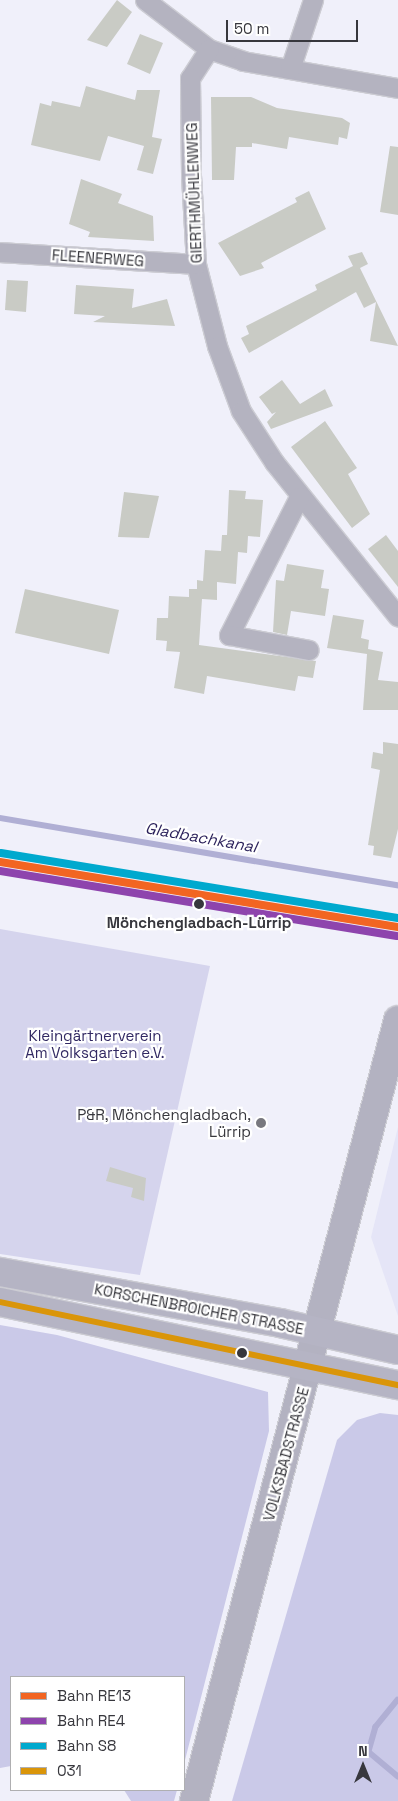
<!DOCTYPE html>
<meta charset="utf-8">
<style>
body{margin:0}
#map{position:relative;width:398px;height:1801px;overflow:hidden;background:#f0f0fa;font-family:"Space Grotesk",sans-serif}
div>[style]{position:absolute}
[style*='--x']{left:calc(var(--x)*1px);top:calc(var(--y)*1px);width:calc(var(--w)*1px);rotate:calc(var(--a)*1deg)}
.built>*{inset:0;background:#e5e5f7}
.green>*{inset:0;background:#d5d4ed}
.forest>*{inset:0;background:#cac9e8}
.stream>*{height:5.5px;margin:-2.75px;padding:0 2.75px;transform-origin:2.75px;border-radius:2.75px;background:#b0afd4}
.building>*{inset:0;background:#c9cbc5}
.roads{filter:drop-shadow(1px 0 #ccccd3) drop-shadow(-1px 0 #ccccd3) drop-shadow(0 1px #ccccd3) drop-shadow(0 -1px #ccccd3)}
.street>*{height:19px;margin:-9.5px;padding:0 9.5px;transform-origin:9.5px;border-radius:9.5px;background:#b4b3c0}
.secondary>*{height:28px;margin:-14px;padding:0 14px;transform-origin:14px;border-radius:14px;background:#b3b2c1}
.primary>*{height:28px;margin:-14px;padding:0 14px;transform-origin:14px;border-radius:14px;background:#b5b4c4}
.bus-1>*{height:6px;margin:-3px;padding:0 3px;transform-origin:3px;border-radius:3px;background:#da9509}
.rail-1>*{height:8px;margin:-4px;padding:0 4px;transform-origin:4px;border-radius:4px;background:#f26522}
.rail-2>*{height:8px;margin:-4px;padding:0 4px;transform-origin:4px;border-radius:4px;background:#8e44ad}
.rail-3>*{height:8px;margin:-4px;padding:0 4px;transform-origin:4px;border-radius:4px;background:#00a9ce}
.dots>*{width:14px;height:14px;translate:-50% -50%;box-sizing:border-box;border:2px solid #fff;border-radius:50%}
span{translate:-50% -50%;white-space:nowrap;text-align:center;line-height:1.15;-webkit-text-stroke:4.5px #fff;paint-order:stroke}
.street-label{font-size:15px;color:#37373d}
.stop-label{font-size:15px;color:#37373d;font-weight:700}
.park-label{font-size:15px;color:#312862}
.poi-label{font-size:15px;color:#37373d}
.right{translate:-100% -50%;text-align:right}
.water-label{font-size:16px;color:#291f59;font-style:italic}
.legend{position:absolute;left:10px;top:1676px;width:175px;height:115px;box-sizing:border-box;background:#fff;border:1px solid #afafb1;margin:0;padding:6px 9px;list-style:none;font-size:15px;color:#37373d}
.legend li{display:flex;align-items:center;gap:10px;height:25px}
.legend b{width:25px;border:1px solid #afafb1}
.north{position:absolute;left:338px;top:1741px;width:50px;height:50px;-webkit-text-stroke:4px #fff;paint-order:stroke;rotate:0deg;font-size:14px;font-weight:700;line-height:20px;text-align:center;color:#37373d}
.north::after{content:'';display:block;margin:auto;width:18px;height:22px;background:#37373d;clip-path:polygon(50% 0,100% 100%,50% 72%,0 100%)}
.scale{position:absolute;left:226px;top:20px;width:132px;height:22px;box-sizing:border-box;border:2px solid #37373d;border-top:0;padding-left:6px;font-size:15px;line-height:18px;white-space:nowrap;color:#37373d;-webkit-text-stroke:4px #fff;paint-order:stroke}
</style>
<div id="map">
<div class="built">
<div style="clip-path:polygon(398px 1127px,398px 1316px,371px 1237px)"></div>
</div>
<div class="green">
<div style="clip-path:polygon(0 929px,210px 966px,140px 1275px,0 1254px)"></div>
</div>
<div class="forest">
<div style="clip-path:polygon(0 1325px,57px 1335px,268px 1392px,269px 1431px,184px 1764px,184px 1677px,11px 1677px,11px 1766px,0 1768px)"></div>
<div style="clip-path:polygon(380px 1413px,398px 1415px,398px 1801px,232px 1801px,337px 1440px,357px 1420px)"></div>
<div style="clip-path:polygon(124px 1790px,177px 1790px,174px 1801px,131px 1801px)"></div>
</div>
<div class="stream">
<div style="--x:0;--y:818;--w:404;--a:9.6"></div>
<div style="--x:398;--y:1700;--w:35;--a:129"></div>
<div style="--x:376;--y:1727;--w:26;--a:106"></div>
<div style="--x:369;--y:1752;--w:38;--a:40"></div>
</div>
<div class="building">
<div style="clip-path:polygon(117px 0,132px 12px,107px 47px,87px 40px)"></div>
<div style="clip-path:polygon(140px 34px,163px 43px,150px 74px,127px 64px)"></div>
<div style="clip-path:polygon(86px 86px,135px 100px,137px 90px,160px 90px,152px 137px,162px 139px,153px 174px,137px 170px,144px 146px,108px 136px,100px 161px,31px 145px,40px 103px,51px 106px,52px 101px,80px 107px)"></div>
<div style="clip-path:polygon(211px 97px,251px 97px,277px 108px,342px 118px,350px 123px,347px 139px,339px 137px,338px 145px,289px 137px,287px 149px,252px 143px,252px 147px,236px 147px,234px 180px,212px 180px)"></div>
<div style="clip-path:polygon(390px 146px,398px 147px,398px 215px,380px 212px)"></div>
<div style="clip-path:polygon(81px 179px,122px 194px,118px 203px,153px 216px,154px 241px,88px 237px,90px 232px,69px 224px)"></div>
<div style="clip-path:polygon(309px 191px,326px 229px,261px 263px,264px 268px,240px 276px,218px 243px,297px 202px,295px 198px)"></div>
<div style="clip-path:polygon(362px 252px,368px 264px,360px 268px,398px 346px,370px 341px,376px 302px,364px 308px,356px 292px,249px 353px,241px 338px,249px 334px,246px 326px,317px 290px,315px 285px,353px 266px,348px 256px)"></div>
<div style="clip-path:polygon(7px 280px,28px 281px,26px 312px,5px 310px)"></div>
<div style="clip-path:polygon(76px 285px,134px 289px,132px 308px,167px 299px,175px 326px,93px 322px,105px 316px,74px 314px)"></div>
<div style="clip-path:polygon(282px 380px,300px 404px,325px 389px,333px 406px,271px 429px,267px 422px,276px 412px,272px 414px,259px 397px)"></div>
<div style="clip-path:polygon(325px 421px,357px 468px,348px 474px,370px 514px,352px 528px,291px 447px)"></div>
<div style="clip-path:polygon(229px 490px,246px 491px,245px 499px,263px 500px,260px 537px,248px 536px,247px 553px,238px 552px,236px 584px,217px 582px,217px 600px,202px 599px,199px 645px,316px 661px,313px 678px,298px 676px,295px 691px,207px 676px,204px 694px,174px 688px,180px 652px,166px 651px,167px 641px,156px 640px,157px 618px,168px 618px,169px 596px,189px 597px,189px 589px,197px 589px,197px 580px,203px 581px,205px 550px,221px 551px,222px 535px,227px 535px)"></div>
<div style="clip-path:polygon(124px 492px,159px 496px,149px 538px,118px 537px)"></div>
<div style="clip-path:polygon(386px 535px,398px 551px,398px 587px,368px 549px)"></div>
<div style="clip-path:polygon(287px 564px,324px 570px,321px 588px,329px 589px,325px 616px,291px 611px,287px 635px,273px 632px,276px 580px,284px 581px)"></div>
<div style="clip-path:polygon(25px 589px,119px 610px,109px 654px,15px 633px)"></div>
<div style="clip-path:polygon(333px 615px,364px 620px,361px 638px,369px 640px,368px 649px,383px 652px,378px 680px,398px 682px,398px 710px,363px 710px,367px 654px,327px 648px)"></div>
<div style="clip-path:polygon(383px 742px,398px 744px,398px 829px,391px 858px,373px 855px,374px 846px,368px 845px,380px 770px,371px 768px,373px 752px,383px 754px)"></div>
<div style="clip-path:polygon(110px 1167px,146px 1178px,144px 1201px,131px 1197px,133px 1188px,106px 1181px)"></div>
</div>
<div class="roads">
<div class="street">
<div style="--x:145;--y:0;--w:81;--a:37.4"></div>
<div style="--x:209;--y:49;--w:36;--a:19"></div>
<div style="--x:243;--y:61;--w:157;--a:9.9"></div>
<div style="--x:209;--y:49;--w:35;--a:123"></div>
<div style="--x:190;--y:78;--w:97;--a:89.4"></div>
<div style="--x:191;--y:175;--w:89;--a:86.8"></div>
<div style="--x:196;--y:264;--w:85;--a:75.6"></div>
<div style="--x:217;--y:346;--w:69;--a:69.7"></div>
<div style="--x:241;--y:411;--w:61;--a:57.1"></div>
<div style="--x:274;--y:462;--w:198;--a:51.3"></div>
<div style="--x:290;--y:69;--w:73;--a:-71.6"></div>
<div style="--x:0;--y:252;--w:196;--a:3.5"></div>
<div style="--x:299;--y:497;--w:155;--a:116.9"></div>
<div style="--x:229;--y:635;--w:81;--a:10.6"></div>
</div>
<div class="secondary">
<div style="--x:194;--y:1801;--w:807;--a:-75.36"></div>
</div>
<div class="primary">
<div style="--x:0;--y:1272;--w:285;--a:10.3"></div>
<div style="--x:280;--y:1323;--w:121;--a:12.9"></div>
<div style="--x:0;--y:1302;--w:407;--a:11.8"></div>
</div>
</div>
<div class="bus-1">
<div style="--x:0;--y:1302;--w:407;--a:11.8"></div>
</div>
<div class="rail-1">
<div style="--x:0;--y:862;--w:403;--a:9.3"></div>
</div>
<div class="rail-2">
<div style="--x:0;--y:871;--w:402;--a:9.3"></div>
</div>
<div class="rail-3">
<div style="--x:1;--y:853;--w:402;--a:9.3"></div>
</div>
<div class="dots">
<div style="left:199px;top:904px;background:#37373d"></div>
<div style="left:261px;top:1123px;background:#78787f"></div>
<div style="left:242px;top:1353px;background:#37373d"></div>
</div>
<div class="street-label">
<span style="left:194px;top:193px;rotate:-92deg">GIERTHMÜHLENWEG</span>
<span style="left:98px;top:258px;rotate:4deg">FLEENERWEG</span>
<span style="left:199px;top:1309px;rotate:11deg">KORSCHENBROICHER STRASSE</span>
<span style="left:286px;top:1454px;rotate:-75deg">VOLKSBADSTRASSE</span>
</div>
<div class="stop-label">
<span style="left:199px;top:923px">Mönchengladbach-Lürrip</span>
</div>
<div class="park-label">
<span style="left:95px;top:1044px">Kleingärtnerverein<br>Am Volksgarten e.V.</span>
</div>
<div class="poi-label">
<span class="right" style="left:251px;top:1123px">P&amp;R, Mönchengladbach,<br>Lürrip</span>
</div>
<div class="water-label">
<span style="left:201px;top:838px;rotate:10deg">Gladbachkanal</span>
</div>
<ul class="legend">
<li><b style="height:6px;background:#f26522"></b>Bahn RE13</li>
<li><b style="height:6px;background:#8e44ad"></b>Bahn RE4</li>
<li><b style="height:6px;background:#00a9ce"></b>Bahn S8</li>
<li><b style="height:6px;background:#da9509"></b>031</li>
</ul>
<div class="north">N</div>
<div class="scale">50 m</div>
</div>
